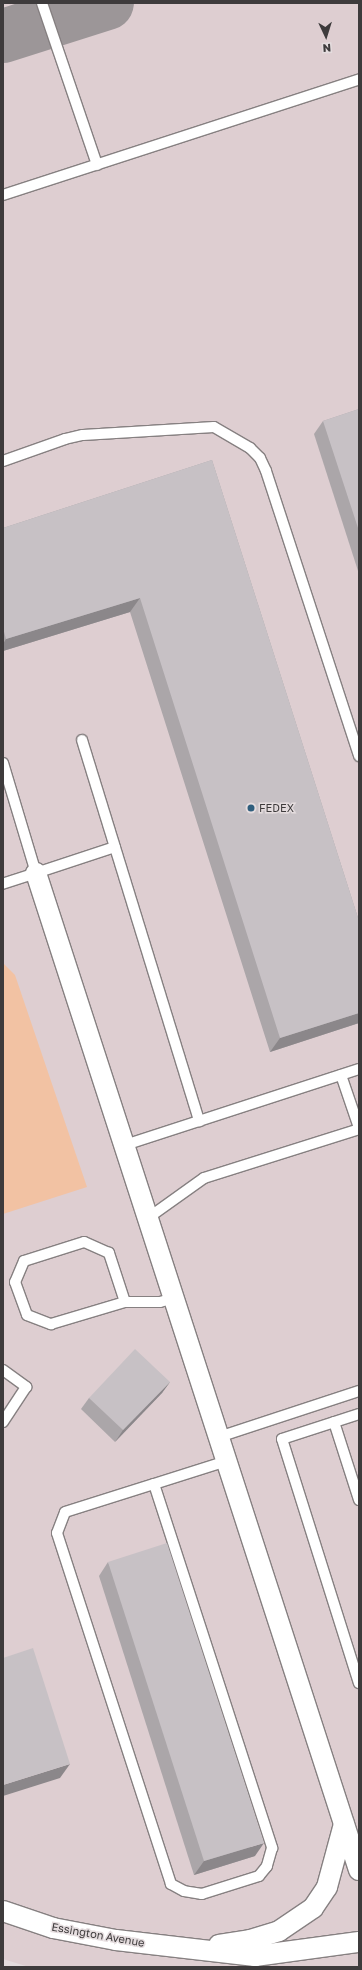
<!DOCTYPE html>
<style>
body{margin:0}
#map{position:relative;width:362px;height:1970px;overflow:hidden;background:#e4dcde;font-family:"Golos Text",sans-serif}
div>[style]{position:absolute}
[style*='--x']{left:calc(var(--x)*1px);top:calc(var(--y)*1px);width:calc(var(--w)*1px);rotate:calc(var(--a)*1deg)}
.built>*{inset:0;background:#deced1}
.green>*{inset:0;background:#f2c2a3}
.taxiway>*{height:54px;margin:-27px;padding:0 27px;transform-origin:27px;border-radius:27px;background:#9c9698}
.roads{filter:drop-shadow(1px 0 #868081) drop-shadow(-1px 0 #868081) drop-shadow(0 1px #868081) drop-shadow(0 -1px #868081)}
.service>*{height:10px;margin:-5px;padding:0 5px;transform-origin:5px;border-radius:5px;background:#fff}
.minor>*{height:20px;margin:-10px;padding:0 10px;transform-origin:10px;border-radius:10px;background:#fff}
.wall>*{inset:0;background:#aba6a9}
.shaded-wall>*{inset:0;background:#8b878a}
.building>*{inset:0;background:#c7c1c5}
.dots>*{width:11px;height:11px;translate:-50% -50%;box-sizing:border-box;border:2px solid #e4dcde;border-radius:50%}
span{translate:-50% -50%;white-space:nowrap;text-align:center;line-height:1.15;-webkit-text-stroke:3px #e4dcde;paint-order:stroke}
.poi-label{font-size:11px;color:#3e3b3c}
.left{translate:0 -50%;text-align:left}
.street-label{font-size:11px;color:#3e3b3c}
.frame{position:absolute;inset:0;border:4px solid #3e3b3c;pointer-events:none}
.north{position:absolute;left:306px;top:16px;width:40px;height:40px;-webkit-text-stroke:3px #e4dcde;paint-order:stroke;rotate:176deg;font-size:11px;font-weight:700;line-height:16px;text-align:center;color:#3e3b3c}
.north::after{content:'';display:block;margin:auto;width:14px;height:18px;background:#3e3b3c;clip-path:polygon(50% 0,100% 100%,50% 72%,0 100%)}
</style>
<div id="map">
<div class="built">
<div style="clip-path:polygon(3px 3px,359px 3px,359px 1967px,29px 1967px,3px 1959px)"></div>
</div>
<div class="green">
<div style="clip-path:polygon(3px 963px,15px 975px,87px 1187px,3px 1214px)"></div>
</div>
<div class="taxiway">
<div style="--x:3;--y:36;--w:109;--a:-17.6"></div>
</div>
<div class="roads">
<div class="service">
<div style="--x:42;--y:3;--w:171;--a:71.2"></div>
<div style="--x:3;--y:195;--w:374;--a:-18"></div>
<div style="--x:3;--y:461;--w:66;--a:-19.5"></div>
<div style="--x:65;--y:439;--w:18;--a:-13"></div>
<div style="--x:83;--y:435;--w:131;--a:-3.5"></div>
<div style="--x:214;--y:427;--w:42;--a:30.3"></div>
<div style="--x:250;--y:448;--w:14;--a:45"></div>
<div style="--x:260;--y:458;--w:14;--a:65"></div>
<div style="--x:266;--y:471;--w:300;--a:71.9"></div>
<div style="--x:82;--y:740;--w:399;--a:72.9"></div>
<div style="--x:3;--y:763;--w:115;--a:73.3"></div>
<div style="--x:36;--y:873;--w:35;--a:162"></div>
<div style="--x:36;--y:873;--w:83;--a:-18.2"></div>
<div style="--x:341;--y:1075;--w:56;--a:71.2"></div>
<div style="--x:125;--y:1145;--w:246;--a:-18"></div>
<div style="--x:148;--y:1218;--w:69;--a:-35.5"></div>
<div style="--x:204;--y:1178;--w:163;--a:-17.5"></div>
<div style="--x:125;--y:1302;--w:52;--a:-108.1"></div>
<div style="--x:109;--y:1253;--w:27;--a:-156"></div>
<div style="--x:84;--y:1242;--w:63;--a:162.4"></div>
<div style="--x:24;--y:1261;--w:23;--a:113"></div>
<div style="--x:15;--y:1282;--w:35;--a:70"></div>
<div style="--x:27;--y:1315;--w:26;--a:21"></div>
<div style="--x:51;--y:1324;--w:77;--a:-16.6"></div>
<div style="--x:125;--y:1302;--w:35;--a:0"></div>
<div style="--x:160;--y:1302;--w:15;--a:-16"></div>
<div style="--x:3;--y:1370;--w:29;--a:36"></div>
<div style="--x:26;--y:1387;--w:42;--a:123.3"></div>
<div style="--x:359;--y:1414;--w:81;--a:162"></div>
<div style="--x:282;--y:1439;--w:256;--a:72.5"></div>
<div style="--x:334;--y:1422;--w:82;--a:72.2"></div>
<div style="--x:219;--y:1437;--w:147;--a:-18.2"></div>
<div style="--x:154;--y:1484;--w:383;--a:72"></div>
<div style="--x:272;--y:1848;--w:19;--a:106"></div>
<div style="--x:267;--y:1866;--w:13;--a:129"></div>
<div style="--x:259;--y:1876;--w:60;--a:162.5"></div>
<div style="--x:202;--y:1894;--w:18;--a:-171"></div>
<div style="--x:184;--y:1891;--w:15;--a:-152"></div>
<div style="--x:171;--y:1884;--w:369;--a:-108"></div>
<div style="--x:57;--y:1533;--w:22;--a:-69"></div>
<div style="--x:65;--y:1512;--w:93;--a:-17.5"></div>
<div style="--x:154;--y:1484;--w:77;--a:-17.5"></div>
</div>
<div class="minor">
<div style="--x:36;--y:873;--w:1048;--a:72.05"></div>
<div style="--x:3;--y:1911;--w:53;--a:18.8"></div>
<div style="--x:53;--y:1928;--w:64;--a:10.8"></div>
<div style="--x:116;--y:1940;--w:140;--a:6.6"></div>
<div style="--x:255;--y:1956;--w:105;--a:-7.7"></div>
<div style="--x:219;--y:1945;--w:31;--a:-9"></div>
<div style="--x:250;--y:1940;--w:30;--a:-17"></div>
<div style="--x:279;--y:1931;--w:41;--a:-34.1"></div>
<div style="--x:313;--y:1908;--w:25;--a:-56"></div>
<div style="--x:327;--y:1887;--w:65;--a:-74.9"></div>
</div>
</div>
<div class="wall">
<div style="clip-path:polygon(359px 409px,359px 574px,314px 434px,323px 421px)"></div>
<div style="clip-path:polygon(212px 460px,359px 921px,359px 1023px,270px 1052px,130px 612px,3px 651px,3px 528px)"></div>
<div style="clip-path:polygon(170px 1382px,162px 1393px,115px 1442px,81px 1409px,89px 1398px)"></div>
<div style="clip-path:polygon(108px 1562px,255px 1856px,194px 1875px,99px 1576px)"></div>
</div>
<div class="shaded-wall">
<div style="clip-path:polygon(140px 598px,130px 612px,3px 651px,3px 644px,6px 639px)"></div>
<div style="clip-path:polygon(359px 1013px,359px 1023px,270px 1052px,280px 1038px)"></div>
<div style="clip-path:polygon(170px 1382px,162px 1393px,115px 1442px,123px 1430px)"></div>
<div style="clip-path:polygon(70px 1764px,60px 1778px,3px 1796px,3px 1785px)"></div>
<div style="clip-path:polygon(264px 1843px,255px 1856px,194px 1875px,204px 1861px)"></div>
</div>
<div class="building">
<div style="clip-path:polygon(359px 409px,359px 531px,323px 421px)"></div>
<div style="clip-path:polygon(212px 460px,359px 921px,359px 1013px,280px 1038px,140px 598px,6px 639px,3px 628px,3px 528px)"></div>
<div style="clip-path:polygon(135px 1349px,170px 1382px,123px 1430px,89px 1398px)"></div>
<div style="clip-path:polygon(167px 1543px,264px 1843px,204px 1861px,108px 1562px)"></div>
<div style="clip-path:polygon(33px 1648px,70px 1764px,3px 1785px,3px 1658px)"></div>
</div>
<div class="dots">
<div style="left:251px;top:808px;background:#2f5e7d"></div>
</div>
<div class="poi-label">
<span class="left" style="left:259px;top:808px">FEDEX</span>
</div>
<div class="street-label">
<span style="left:98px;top:1935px;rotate:10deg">Essington Avenue</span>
</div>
<div class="frame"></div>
<div class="north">N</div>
</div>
